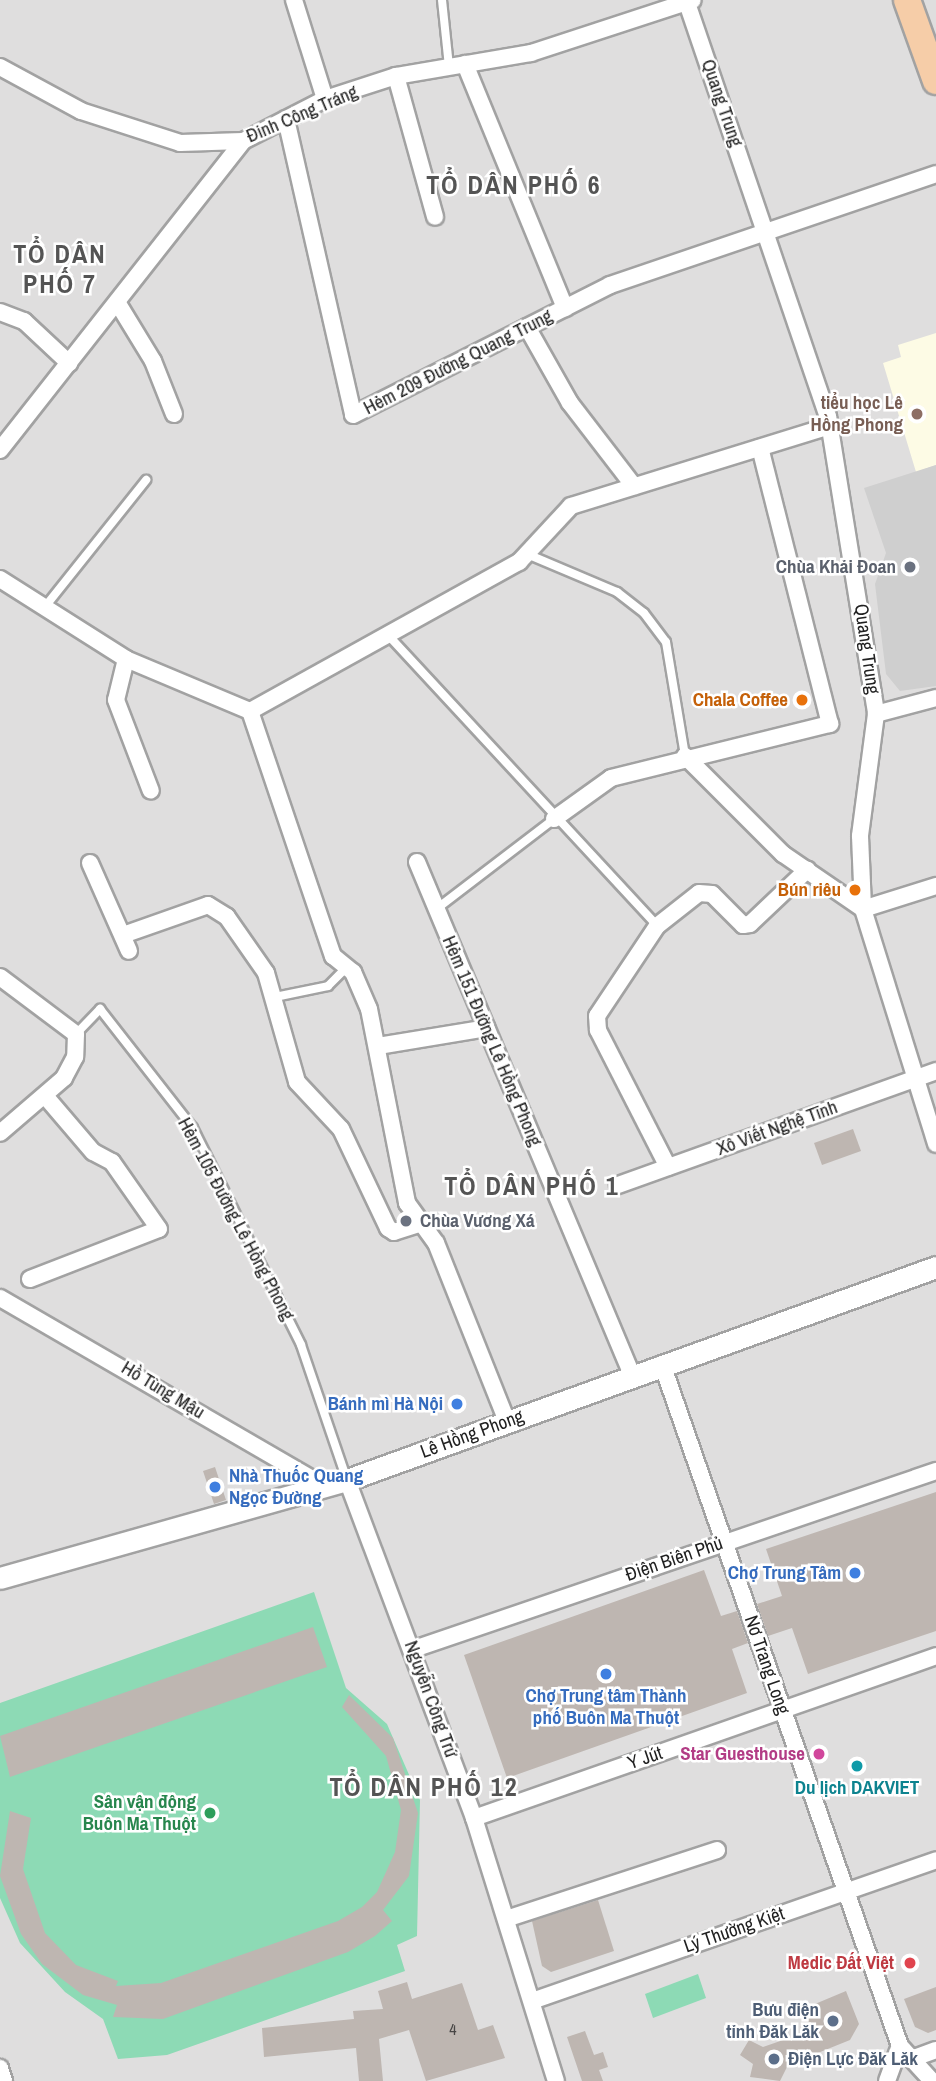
<!DOCTYPE html>
<meta charset="utf-8">
<style>
body{margin:0}
#map{position:relative;width:936px;height:2081px;overflow:hidden;background:#f1ede9;font-family:"Archivo Narrow",sans-serif}
div>[style]{position:absolute}
[style*='--x']{left:calc(var(--x)*1px);top:calc(var(--y)*1px);width:calc(var(--w)*1px);rotate:calc(var(--a)*1deg)}
.residential>*{inset:0;background:#dfdede}
.education>*{inset:0;background:#fdfbe5}
.religious>*{inset:0;background:#cfcfcf}
.pitch>*{inset:0;background:#8ddab5}
.building>*{inset:0;background:#beb6b1}
.roads{filter:drop-shadow(2px 0 #a2a2a2) drop-shadow(-2px 0 #a2a2a2) drop-shadow(0 2px #a2a2a2) drop-shadow(0 -2px #a2a2a2)}
.service>*{height:8px;margin:-4px;padding:0 4px;transform-origin:4px;border-radius:4px;background:#fff}
.minor>*{height:16px;margin:-8px;padding:0 8px;transform-origin:8px;border-radius:8px;background:#fff}
.tertiary>*{height:21px;margin:-10.5px;padding:0 10.5px;transform-origin:10.5px;border-radius:10.5px;background:#fff}
.primary>*{height:26px;margin:-13px;padding:0 13px;transform-origin:13px;border-radius:13px;background:#f6cda8}
.dots>*{width:19px;height:19px;translate:-50% -50%;box-sizing:border-box;border:4px solid #fff;border-radius:50%}
span{translate:-50% -50%;white-space:nowrap;text-align:center;line-height:1.15;-webkit-text-stroke:5px #fff;paint-order:stroke}
.number-label{font-size:16px;color:#484645}
.number-label span{-webkit-text-stroke-width:0}
.street-label{font-size:19px;color:#212121}
.education-label{font-size:19px;color:#785e54;font-weight:700}
.right{translate:-100% -50%;text-align:right}
.worship-label{font-size:19px;color:#5b616d;font-weight:700}
.left{translate:0 -50%;text-align:left}
.food-label{font-size:19px;color:#c56008;font-weight:700}
.shop-label{font-size:19px;color:#366cbe;font-weight:700}
.hotel-label{font-size:19px;color:#b23c85;font-weight:700}
.culture-label{font-size:19px;color:#0d838f;font-weight:700}
.leisure-label{font-size:19px;color:#27864d;font-weight:700}
.health-label{font-size:19px;color:#be3a42;font-weight:700}
.service-label{font-size:19px;color:#4e5e75;font-weight:700}
.district-label{font-size:26px;color:#545454;font-weight:700;letter-spacing:2px}
</style>
<div id="map">
<div class="residential">
<div style="clip-path:polygon(0 0,936px 0,936px 2081px,0 2081px)"></div>
</div>
<div class="education">
<div style="clip-path:polygon(936px 333px,936px 465px,916px 472px,883px 363px,901px 357px,898px 345px)"></div>
</div>
<div class="religious">
<div style="clip-path:polygon(936px 465px,936px 686px,900px 691px,886px 674px,875px 584px,886px 553px,864px 488px)"></div>
</div>
<div class="pitch">
<div style="clip-path:polygon(314px 1592px,346px 1688px,387px 1724px,420px 1800px,417px 1936px,397px 1945px,405px 1971px,167px 2055px,118px 2059px,103px 2019px,65px 1992px,20px 1943px,0 1898px,0 1703px)"></div>
<div style="clip-path:polygon(698px 1974px,706px 1998px,653px 2018px,645px 1994px)"></div>
</div>
<div class="building">
<div style="clip-path:polygon(853px 1129px,861px 1151px,822px 1165px,814px 1143px)"></div>
<div style="clip-path:polygon(215px 1467px,226px 1500px,214px 1504px,203px 1471px)"></div>
<div style="clip-path:polygon(936px 1492px,936px 1631px,808px 1674px,792px 1628px,768px 1636px,757px 1604px,782px 1596px,766px 1549px)"></div>
<div style="clip-path:polygon(704px 1570px,721px 1616px,737px 1611px,748px 1643px,732px 1649px,747px 1693px,507px 1778px,464px 1655px)"></div>
<div style="clip-path:polygon(313px 1627px,327px 1667px,10px 1777px,0 1736px)"></div>
<div style="clip-path:polygon(349px 1695px,393px 1738px,418px 1813px,409px 1876px,383px 1910px,392px 1921px,375px 1936px,348px 1952px,163px 2019px,113px 2017px,117px 2005px,83px 1995px,42px 1964px,21px 1934px,0 1876px,10px 1811px,31px 1818px,23px 1869px,45px 1933px,76px 1965px,118px 1981px,116px 1986px,161px 1983px,338px 1921px,362px 1907px,377px 1892px,395px 1852px,401px 1810px,386px 1756px,342px 1707px)"></div>
<div style="clip-path:polygon(598px 1900px,614px 1951px,551px 1972px,542px 1966px,532px 1921px)"></div>
<div style="clip-path:polygon(407px 1982px,412px 1999px,462px 1983px,478px 2030px,493px 2025px,505px 2058px,426px 2081px,409px 2030px,379px 2039px,383px 2081px,359px 2081px,356px 2048px,264px 2057px,262px 2028px,354px 2019px,353px 2011px,383px 2009px,378px 1991px)"></div>
<div style="clip-path:polygon(936px 1987px,936px 2030px,928px 2033px,915px 2027px,904px 1999px)"></div>
<div style="clip-path:polygon(846px 1991px,859px 2024px,850px 2040px,788px 2065px,780px 2081px,750px 2077px,753px 2064px,740px 2055px,749px 2040px,763px 2047px,812px 2030px,803px 2009px)"></div>
<div style="clip-path:polygon(585px 2031px,594px 2055px,603px 2052px,608px 2067px,599px 2070px,603px 2081px,582px 2081px,567px 2037px)"></div>
</div>
<div class="roads">
<div class="service">
<div style="--x:442;--y:0;--w:67;--a:84"></div>
<div style="--x:527;--y:554;--w:98;--a:22.9"></div>
<div style="--x:617;--y:592;--w:34;--a:38"></div>
<div style="--x:644;--y:613;--w:36;--a:53"></div>
<div style="--x:666;--y:642;--w:116;--a:80.5"></div>
<div style="--x:44;--y:608;--w:164;--a:-51.4"></div>
<div style="--x:388;--y:635;--w:396;--a:47.2"></div>
<div style="--x:435;--y:910;--w:150;--a:-37.4"></div>
<div style="--x:275;--y:997;--w:54;--a:-11.7"></div>
<div style="--x:328;--y:986;--w:28;--a:-45"></div>
<div style="--x:76;--y:1034;--w:35;--a:-46"></div>
<div style="--x:100;--y:1009;--w:151;--a:52"></div>
<div style="--x:193;--y:1128;--w:242;--a:63.5"></div>
<div style="--x:301;--y:1345;--w:139;--a:71.2"></div>
</div>
<div class="minor">
<div style="--x:294;--y:0;--w:104;--a:72.6"></div>
<div style="--x:686;--y:0;--w:440;--a:71.2"></div>
<div style="--x:828;--y:416;--w:302;--a:80.8"></div>
<div style="--x:876;--y:714;--w:123;--a:97.5"></div>
<div style="--x:860;--y:836;--w:73;--a:87.6"></div>
<div style="--x:863;--y:909;--w:246;--a:72.7"></div>
<div style="--x:465;--y:64;--w:264;--a:67.7"></div>
<div style="--x:0;--y:67;--w:92;--a:28.5"></div>
<div style="--x:81;--y:111;--w:104;--a:17.9"></div>
<div style="--x:180;--y:143;--w:63;--a:-1.8"></div>
<div style="--x:243;--y:141;--w:92;--a:-27.1"></div>
<div style="--x:325;--y:99;--w:75;--a:-17.9"></div>
<div style="--x:396;--y:76;--w:137;--a:-9.7"></div>
<div style="--x:531;--y:53;--w:170;--a:-18.1"></div>
<div style="--x:396;--y:76;--w:146;--a:74.5"></div>
<div style="--x:286;--y:119;--w:303;--a:77.2"></div>
<div style="--x:353;--y:415;--w:288;--a:-26.8"></div>
<div style="--x:610;--y:285;--w:344;--a:-18.8"></div>
<div style="--x:117;--y:302;--w:69;--a:58.6"></div>
<div style="--x:153;--y:361;--w:57;--a:68.4"></div>
<div style="--x:0;--y:312;--w:26;--a:21"></div>
<div style="--x:24;--y:321;--w:62;--a:43"></div>
<div style="--x:527;--y:327;--w:87;--a:60.5"></div>
<div style="--x:570;--y:403;--w:105;--a:52.4"></div>
<div style="--x:0;--y:450;--w:393;--a:-51.8"></div>
<div style="--x:0;--y:579;--w:149;--a:32.4"></div>
<div style="--x:126;--y:659;--w:134;--a:22.8"></div>
<div style="--x:250;--y:711;--w:259;--a:71.3"></div>
<div style="--x:333;--y:956;--w:26;--a:39"></div>
<div style="--x:353;--y:972;--w:40;--a:66.6"></div>
<div style="--x:369;--y:1009;--w:198;--a:78.9"></div>
<div style="--x:407;--y:1203;--w:49;--a:54.1"></div>
<div style="--x:436;--y:1243;--w:192;--a:68.3"></div>
<div style="--x:126;--y:659;--w:42;--a:103.7"></div>
<div style="--x:116;--y:700;--w:97;--a:69"></div>
<div style="--x:250;--y:711;--w:308;--a:-29"></div>
<div style="--x:519;--y:562;--w:76;--a:-47.1"></div>
<div style="--x:571;--y:506;--w:271;--a:-17.2"></div>
<div style="--x:876;--y:714;--w:62;--a:-14.9"></div>
<div style="--x:685;--y:756;--w:139;--a:45"></div>
<div style="--x:783;--y:854;--w:97;--a:34.5"></div>
<div style="--x:863;--y:909;--w:77;--a:-17.5"></div>
<div style="--x:554;--y:819;--w:70;--a:-35.7"></div>
<div style="--x:611;--y:778;--w:226;--a:-13.9"></div>
<div style="--x:830;--y:724;--w:285;--a:-104.2"></div>
<div style="--x:417;--y:862;--w:556;--a:67.26"></div>
<div style="--x:90;--y:863;--w:96;--a:66.1"></div>
<div style="--x:123;--y:935;--w:90;--a:-19.4"></div>
<div style="--x:208;--y:905;--w:22;--a:32"></div>
<div style="--x:227;--y:917;--w:68;--a:55.1"></div>
<div style="--x:266;--y:973;--w:113;--a:74.1"></div>
<div style="--x:297;--y:1082;--w:64;--a:46.9"></div>
<div style="--x:341;--y:1129;--w:110;--a:64.6"></div>
<div style="--x:388;--y:1228;--w:7;--a:34"></div>
<div style="--x:394;--y:1232;--w:29;--a:-18"></div>
<div style="--x:0;--y:977;--w:95;--a:36.9"></div>
<div style="--x:76;--y:1034;--w:23;--a:92"></div>
<div style="--x:75;--y:1057;--w:24;--a:118"></div>
<div style="--x:64;--y:1078;--w:84;--a:139.3"></div>
<div style="--x:378;--y:1046;--w:110;--a:-9.4"></div>
<div style="--x:668;--y:1167;--w:154;--a:-117.1"></div>
<div style="--x:598;--y:1030;--w:14;--a:-94"></div>
<div style="--x:597;--y:1016;--w:108;--a:-56.3"></div>
<div style="--x:657;--y:926;--w:53;--a:-38.2"></div>
<div style="--x:699;--y:893;--w:13;--a:4"></div>
<div style="--x:712;--y:894;--w:44;--a:45"></div>
<div style="--x:743;--y:925;--w:7;--a:-8"></div>
<div style="--x:750;--y:924;--w:79;--a:-43.5"></div>
<div style="--x:618;--y:1185;--w:338;--a:-19.7"></div>
<div style="--x:30;--y:1279;--w:138;--a:-21.2"></div>
<div style="--x:159;--y:1229;--w:82;--a:-125"></div>
<div style="--x:112;--y:1162;--w:21;--a:-152"></div>
<div style="--x:93;--y:1152;--w:72;--a:-130.5"></div>
<div style="--x:0;--y:1298;--w:375;--a:30.1"></div>
<div style="--x:662;--y:1364;--w:722;--a:70.76"></div>
<div style="--x:347;--y:1480;--w:361;--a:69.4"></div>
<div style="--x:474;--y:1818;--w:275;--a:72.7"></div>
<div style="--x:414;--y:1649;--w:552;--a:-18.83"></div>
<div style="--x:474;--y:1818;--w:490;--a:-19.3"></div>
<div style="--x:506;--y:1919;--w:222;--a:-18.1"></div>
<div style="--x:532;--y:2001;--w:428;--a:-19.2"></div>
<div style="--x:900;--y:2046;--w:47;--a:47.6"></div>
<div style="--x:914;--y:2058;--w:23;--a:-20"></div>
<div style="--x:0;--y:2068;--w:14;--a:73"></div>
<div style="--x:887;--y:2081;--w:37;--a:-70"></div>
</div>
<div class="tertiary">
<div style="--x:0;--y:1578;--w:361;--a:-15.8"></div>
<div style="--x:347;--y:1480;--w:626;--a:-19.88"></div>
</div>
<div class="primary">
<div style="--x:907;--y:0;--w:86;--a:70.3"></div>
</div>
</div>
<div class="dots">
<div style="left:917px;top:414px;background:#8d6e63"></div>
<div style="left:910px;top:567px;background:#6b7280"></div>
<div style="left:802px;top:700px;background:#e8710a"></div>
<div style="left:855px;top:890px;background:#e8710a"></div>
<div style="left:406px;top:1221px;background:#6b7280"></div>
<div style="left:457px;top:1404px;background:#3f7fe0"></div>
<div style="left:215px;top:1487px;background:#3f7fe0"></div>
<div style="left:855px;top:1573px;background:#3f7fe0"></div>
<div style="left:606px;top:1674px;background:#3f7fe0"></div>
<div style="left:819px;top:1754px;background:#d1479c"></div>
<div style="left:857px;top:1766px;background:#0f9aa8"></div>
<div style="left:210px;top:1813px;background:#2e9e5b"></div>
<div style="left:910px;top:1963px;background:#e0444e"></div>
<div style="left:833px;top:2021px;background:#5c6f8a"></div>
<div style="left:774px;top:2059px;background:#5c6f8a"></div>
</div>
<div class="number-label">
<span style="left:453px;top:2029px">4</span>
</div>
<div class="street-label">
<span style="left:722px;top:103px;rotate:71deg">Quang Trung</span>
<span style="left:302px;top:114px;rotate:-23deg">Đinh Công Tráng</span>
<span style="left:458px;top:362px;rotate:-27deg">Hẻm 209 Đường Quang Trung</span>
<span style="left:867px;top:649px;rotate:82deg">Quang Trung</span>
<span style="left:492px;top:1041px;rotate:67deg">Hẻm 151 Đường Lê Hồng Phong</span>
<span style="left:777px;top:1128px;rotate:-20deg">Xô Viết Nghệ Tĩnh</span>
<span style="left:236px;top:1219px;rotate:62deg">Hẻm 105 Đường Lê Hồng Phong</span>
<span style="left:163px;top:1390px;rotate:31deg">Hồ Tùng Mậu</span>
<span style="left:472px;top:1434px;rotate:-20deg">Lê Hồng Phong</span>
<span style="left:674px;top:1559px;rotate:-19deg">Điện Biên Phủ</span>
<span style="left:767px;top:1665px;rotate:71deg">Nơ Trang Long</span>
<span style="left:431px;top:1699px;rotate:70deg">Nguyễn Công Trứ</span>
<span style="left:645px;top:1758px;rotate:-19deg">Y Jút</span>
<span style="left:734px;top:1930px;rotate:-19deg">Lý Thường Kiệt</span>
</div>
<div class="education-label">
<span class="right" style="left:903px;top:414px">tiểu học Lê<br>Hồng Phong</span>
</div>
<div class="worship-label">
<span class="right" style="left:896px;top:567px">Chùa Khải Đoan</span>
<span class="left" style="left:420px;top:1221px">Chùa Vương Xá</span>
</div>
<div class="food-label">
<span class="right" style="left:788px;top:700px">Chala Coffee</span>
<span class="right" style="left:841px;top:890px">Bún riêu</span>
</div>
<div class="shop-label">
<span class="right" style="left:443px;top:1404px">Bánh mì Hà Nội</span>
<span class="left" style="left:229px;top:1487px">Nhà Thuốc Quang<br>Ngọc Đường</span>
<span class="right" style="left:841px;top:1573px">Chợ Trung Tâm</span>
<span style="left:606px;top:1707px">Chợ Trung tâm Thành<br>phố Buôn Ma Thuột</span>
</div>
<div class="hotel-label">
<span class="right" style="left:805px;top:1754px">Star Guesthouse</span>
</div>
<div class="culture-label">
<span style="left:857px;top:1788px">Du lịch DAKVIET</span>
</div>
<div class="leisure-label">
<span class="right" style="left:196px;top:1813px">Sân vận động<br>Buôn Ma Thuột</span>
</div>
<div class="health-label">
<span class="right" style="left:894px;top:1963px">Medic Đất Việt</span>
</div>
<div class="service-label">
<span class="right" style="left:819px;top:2021px">Bưu điện<br>tỉnh Đăk Lăk</span>
<span class="left" style="left:788px;top:2059px">Điện Lực Đăk Lăk</span>
</div>
<div class="district-label">
<span style="left:514px;top:185px">TỔ DÂN PHỐ 6</span>
<span style="left:60px;top:269px">TỔ DÂN<br>PHỐ 7</span>
<span style="left:532px;top:1186px">TỔ DÂN PHỐ 1</span>
<span style="left:424px;top:1787px">TỔ DÂN PHỐ 12</span>
</div>
</div>
